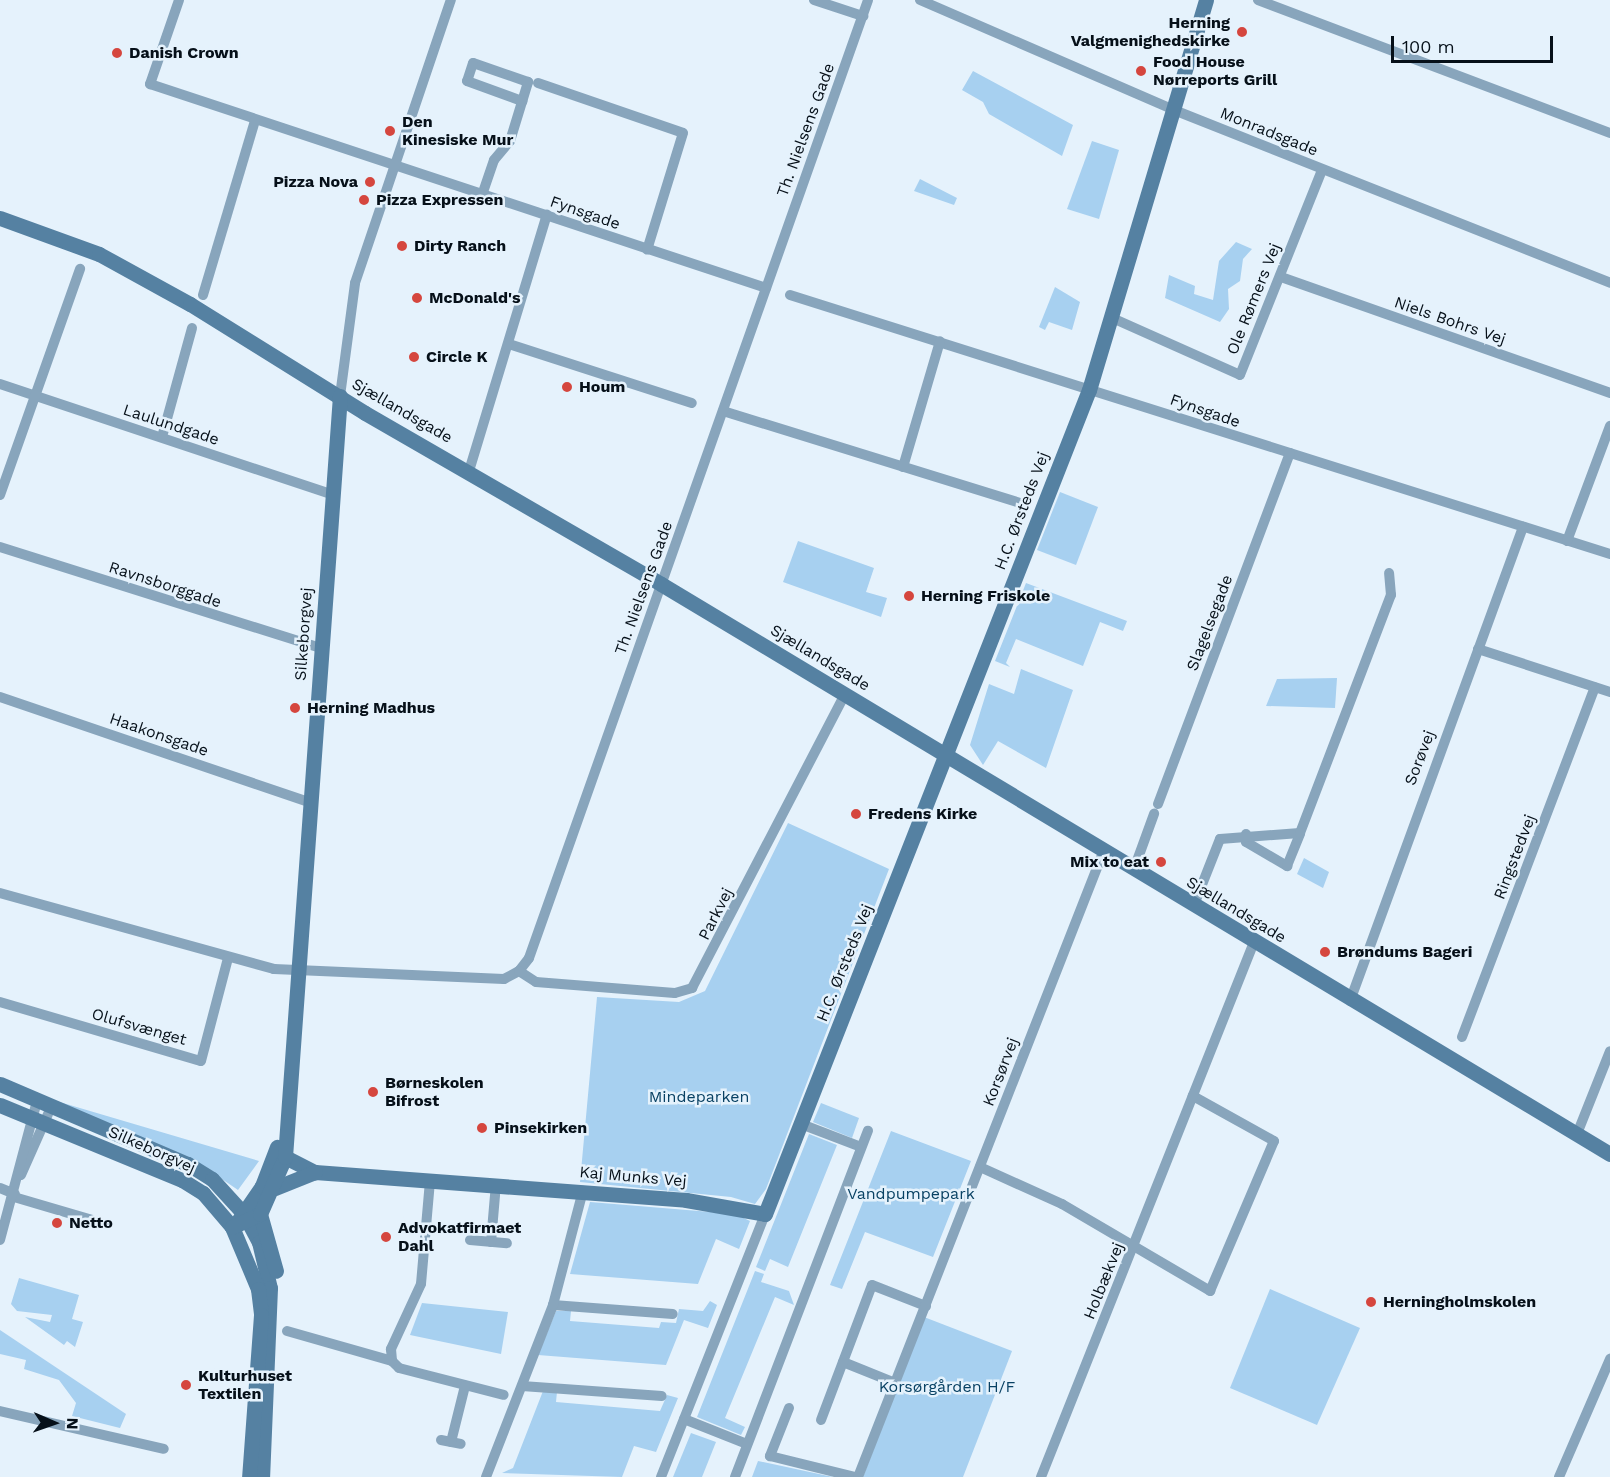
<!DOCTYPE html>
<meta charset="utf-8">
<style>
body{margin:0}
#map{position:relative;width:1610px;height:1477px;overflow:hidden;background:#e5f2fc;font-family:"Work Sans",sans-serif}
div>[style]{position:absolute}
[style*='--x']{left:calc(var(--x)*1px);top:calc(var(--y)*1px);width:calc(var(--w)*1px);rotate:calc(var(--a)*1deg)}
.green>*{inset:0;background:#a7d0f0}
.street>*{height:10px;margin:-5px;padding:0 5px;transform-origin:5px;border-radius:5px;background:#88a5bc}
.secondary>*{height:15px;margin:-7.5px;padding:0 7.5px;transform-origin:7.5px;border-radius:7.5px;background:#5581a2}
.dots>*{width:16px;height:16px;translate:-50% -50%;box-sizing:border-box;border:3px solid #e5f2fc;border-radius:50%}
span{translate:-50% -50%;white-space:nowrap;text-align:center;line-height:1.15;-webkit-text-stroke:5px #e5f2fc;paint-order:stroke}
.poi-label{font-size:16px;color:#061019;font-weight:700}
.right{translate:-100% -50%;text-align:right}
.left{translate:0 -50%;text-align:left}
.street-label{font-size:16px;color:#061019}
.park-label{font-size:16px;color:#084163}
.north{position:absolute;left:24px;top:1393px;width:60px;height:60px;-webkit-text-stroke:4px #e5f2fc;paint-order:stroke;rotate:92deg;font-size:16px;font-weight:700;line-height:24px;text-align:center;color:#061019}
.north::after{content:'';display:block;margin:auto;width:21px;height:27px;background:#061019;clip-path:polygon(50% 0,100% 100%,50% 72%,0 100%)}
.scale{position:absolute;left:1391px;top:36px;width:162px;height:27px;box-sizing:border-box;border:3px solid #061019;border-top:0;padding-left:8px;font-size:18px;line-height:21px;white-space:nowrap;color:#061019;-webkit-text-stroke:4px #e5f2fc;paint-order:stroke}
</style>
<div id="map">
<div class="green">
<div style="clip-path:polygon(973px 71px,1073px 125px,1062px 156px,989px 114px,983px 102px,962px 90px)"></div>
<div style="clip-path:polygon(1092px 141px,1119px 150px,1099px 219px,1067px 209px)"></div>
<div style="clip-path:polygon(920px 179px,957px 198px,954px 205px,914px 191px)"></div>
<div style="clip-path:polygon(1236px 242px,1252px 249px,1243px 259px,1240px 281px,1228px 289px,1229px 309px,1220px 322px,1165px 298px,1169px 275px,1195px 286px,1194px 294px,1213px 300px,1219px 261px)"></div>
<div style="clip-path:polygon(1055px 287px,1080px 302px,1072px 330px,1049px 322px,1045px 330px,1039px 327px)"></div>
<div style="clip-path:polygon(1060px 492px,1098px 507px,1076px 565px,1037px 550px)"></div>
<div style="clip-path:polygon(798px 541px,874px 568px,866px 592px,887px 598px,881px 617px,783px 582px)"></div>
<div style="clip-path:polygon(1026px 583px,1127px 621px,1123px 631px,1100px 622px,1083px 666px,1016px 639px,1006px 663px,1010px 667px,995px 661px)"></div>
<div style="clip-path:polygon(1021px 669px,1073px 690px,1046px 768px,998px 741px,983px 765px,970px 745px,989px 684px,1014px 694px)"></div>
<div style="clip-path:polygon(1277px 679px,1337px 678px,1335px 708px,1266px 706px)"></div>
<div style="clip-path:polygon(788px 823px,889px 869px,766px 1189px,755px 1204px,731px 1197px,580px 1182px,597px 997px,679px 1002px,705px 991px)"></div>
<div style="clip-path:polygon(1304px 858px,1329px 872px,1323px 888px,1297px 874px)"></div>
<div style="clip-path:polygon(46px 1098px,259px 1161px,238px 1190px,194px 1160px)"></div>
<div style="clip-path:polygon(821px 1103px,859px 1118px,852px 1138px,813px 1122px)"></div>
<div style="clip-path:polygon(891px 1131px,971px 1161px,933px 1257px,865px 1232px,842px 1289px,830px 1285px)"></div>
<div style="clip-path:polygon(809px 1134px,837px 1145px,788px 1267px,770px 1259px,765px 1271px,756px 1267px)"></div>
<div style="clip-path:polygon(590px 1202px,735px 1214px,750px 1221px,739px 1249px,716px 1239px,698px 1284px,570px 1274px)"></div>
<div style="clip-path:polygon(755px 1271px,764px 1274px,761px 1282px,789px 1291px,794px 1305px,775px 1297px,725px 1418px,745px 1427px,741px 1435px,697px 1417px)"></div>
<div style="clip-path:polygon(19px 1278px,79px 1295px,72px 1319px,83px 1322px,75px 1347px,67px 1341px,64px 1345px,25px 1317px,50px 1322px,52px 1315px,17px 1311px,11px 1304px)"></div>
<div style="clip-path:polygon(1270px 1289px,1360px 1328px,1317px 1425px,1230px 1388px)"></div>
<div style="clip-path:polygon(710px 1301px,717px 1305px,708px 1328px,684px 1320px,666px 1365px,538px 1355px,556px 1311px,571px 1311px,570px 1321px,659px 1328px,661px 1322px,676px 1323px,679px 1309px,703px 1311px)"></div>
<div style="clip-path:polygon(422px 1303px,508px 1312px,501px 1354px,410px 1335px)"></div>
<div style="clip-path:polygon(924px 1317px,1012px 1351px,963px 1477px,863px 1477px)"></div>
<div style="clip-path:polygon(0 1330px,126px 1414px,120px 1428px,72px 1416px,76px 1403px,59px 1380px,24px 1369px,26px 1360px,0 1354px)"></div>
<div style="clip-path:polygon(543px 1391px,557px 1392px,556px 1402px,660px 1411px,667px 1395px,678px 1398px,656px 1452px,634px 1446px,622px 1477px,502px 1473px,513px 1468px)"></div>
<div style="clip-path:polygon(691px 1433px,716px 1442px,702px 1477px,673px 1477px)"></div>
<div style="clip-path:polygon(758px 1461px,833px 1477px,752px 1477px)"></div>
</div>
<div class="street">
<div style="--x:179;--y:0;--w:89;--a:109"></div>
<div style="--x:150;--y:84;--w:649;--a:18.32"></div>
<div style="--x:814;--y:0;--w:52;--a:18.1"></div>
<div style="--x:920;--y:0;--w:282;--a:23.4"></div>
<div style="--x:1179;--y:112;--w:464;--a:21.6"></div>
<div style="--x:1258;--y:0;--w:376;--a:20.7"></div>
<div style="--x:538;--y:83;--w:153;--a:19"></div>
<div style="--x:683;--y:133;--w:122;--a:107.1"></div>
<div style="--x:481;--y:198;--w:40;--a:-71.1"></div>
<div style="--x:494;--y:160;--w:25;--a:-50"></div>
<div style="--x:510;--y:141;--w:62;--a:-73"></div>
<div style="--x:528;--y:82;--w:58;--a:-160.9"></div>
<div style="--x:473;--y:63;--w:19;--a:108"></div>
<div style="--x:467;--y:81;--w:59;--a:20"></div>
<div style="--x:1281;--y:277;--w:349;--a:19.4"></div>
<div style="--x:203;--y:295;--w:182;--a:-73.4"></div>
<div style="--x:790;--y:295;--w:860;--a:17.53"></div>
<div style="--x:1110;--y:317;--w:142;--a:24"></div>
<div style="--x:1240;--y:375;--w:221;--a:-68.2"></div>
<div style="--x:509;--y:344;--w:192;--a:17.9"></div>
<div style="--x:0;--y:384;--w:351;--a:18.4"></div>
<div style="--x:340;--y:396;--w:114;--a:-82.4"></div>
<div style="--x:355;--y:283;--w:299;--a:-71.3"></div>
<div style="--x:723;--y:411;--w:311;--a:17.2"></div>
<div style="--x:162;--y:437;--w:113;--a:-74.6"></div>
<div style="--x:903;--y:467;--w:131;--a:-73.6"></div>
<div style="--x:469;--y:471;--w:268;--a:-73.1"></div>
<div style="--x:0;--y:495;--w:240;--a:-70.5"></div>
<div style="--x:1567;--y:541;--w:123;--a:-69.5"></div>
<div style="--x:0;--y:547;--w:337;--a:17.5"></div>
<div style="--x:1478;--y:649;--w:139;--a:18"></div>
<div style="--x:0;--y:697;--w:326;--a:18.8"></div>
<div style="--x:1158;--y:804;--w:375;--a:-69.4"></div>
<div style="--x:1246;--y:834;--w:8;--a:90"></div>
<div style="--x:1246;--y:842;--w:48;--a:30.3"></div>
<div style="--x:1287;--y:866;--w:35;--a:-68"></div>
<div style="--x:1134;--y:869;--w:59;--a:-70"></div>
<div style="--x:0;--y:893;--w:284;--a:15.5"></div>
<div style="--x:274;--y:969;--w:230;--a:2.5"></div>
<div style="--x:504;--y:979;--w:17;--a:-28"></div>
<div style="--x:519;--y:971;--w:16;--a:-52"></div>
<div style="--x:529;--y:958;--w:1016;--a:-70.51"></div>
<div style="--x:1194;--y:905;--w:71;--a:-68.5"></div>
<div style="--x:1220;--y:839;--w:80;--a:-4.3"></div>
<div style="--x:1300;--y:833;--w:255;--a:-69.1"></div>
<div style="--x:1391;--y:595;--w:22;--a:-95"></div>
<div style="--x:519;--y:971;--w:20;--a:33"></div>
<div style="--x:536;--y:982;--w:139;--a:4.5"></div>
<div style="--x:675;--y:993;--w:18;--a:-16"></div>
<div style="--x:692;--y:988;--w:331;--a:-62.5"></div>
<div style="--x:1350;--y:1001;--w:505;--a:-69.95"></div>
<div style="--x:0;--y:1002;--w:209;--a:16.4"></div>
<div style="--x:201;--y:1061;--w:106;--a:-75.3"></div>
<div style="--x:1462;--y:1037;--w:374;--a:-69.2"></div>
<div style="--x:801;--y:1124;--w:64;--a:21"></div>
<div style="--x:1577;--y:1134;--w:89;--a:-68.3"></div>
<div style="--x:980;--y:1167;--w:90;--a:24.3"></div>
<div style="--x:1062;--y:1204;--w:172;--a:30.4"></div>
<div style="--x:1210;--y:1291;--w:163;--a:-66.9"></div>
<div style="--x:1274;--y:1141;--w:93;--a:-150.9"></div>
<div style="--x:21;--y:1175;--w:67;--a:-66.1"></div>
<div style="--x:430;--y:1181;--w:103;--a:95"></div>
<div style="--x:421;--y:1284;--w:72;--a:114.8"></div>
<div style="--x:391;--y:1349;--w:12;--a:85"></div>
<div style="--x:392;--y:1361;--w:10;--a:45"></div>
<div style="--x:399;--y:1368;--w:108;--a:14.4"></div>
<div style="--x:0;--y:1188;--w:16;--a:22"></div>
<div style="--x:14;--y:1197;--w:96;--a:16.4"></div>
<div style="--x:0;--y:1240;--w:137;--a:-75.1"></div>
<div style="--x:470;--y:1240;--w:37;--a:5"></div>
<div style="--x:491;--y:1242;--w:58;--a:-85.1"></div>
<div style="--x:553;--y:1305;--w:120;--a:4.3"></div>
<div style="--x:287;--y:1331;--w:109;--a:15.9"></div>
<div style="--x:843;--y:1362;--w:56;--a:22"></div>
<div style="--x:522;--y:1386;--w:140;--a:4.1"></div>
<div style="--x:789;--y:1408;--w:52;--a:111.6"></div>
<div style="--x:770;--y:1456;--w:88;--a:13.9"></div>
<div style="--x:0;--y:1411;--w:168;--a:13"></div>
<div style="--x:684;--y:1419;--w:68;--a:21.6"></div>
<div style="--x:821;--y:1420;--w:144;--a:-69.3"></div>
<div style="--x:872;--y:1285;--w:58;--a:21.3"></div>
<div style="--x:441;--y:1440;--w:20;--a:11"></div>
<div style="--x:451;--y:1442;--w:58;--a:-76"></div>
<div style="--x:486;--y:1477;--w:185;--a:-68.7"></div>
<div style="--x:553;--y:1305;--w:118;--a:-75.3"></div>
<div style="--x:661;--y:1477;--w:283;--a:-68.4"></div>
<div style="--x:735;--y:1477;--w:371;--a:-69"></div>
<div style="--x:858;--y:1477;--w:674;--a:-68.58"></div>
<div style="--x:1041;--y:1477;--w:576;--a:-68.29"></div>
<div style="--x:1559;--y:1477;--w:129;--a:-66.6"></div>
</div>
<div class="secondary">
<div style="--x:0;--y:218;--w:105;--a:20"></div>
<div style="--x:99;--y:254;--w:104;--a:28.8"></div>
<div style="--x:190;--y:304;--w:206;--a:31.9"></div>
<div style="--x:365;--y:413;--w:342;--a:30"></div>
<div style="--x:661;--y:584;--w:1107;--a:30.99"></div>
<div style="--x:0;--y:1084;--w:204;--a:23.1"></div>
<div style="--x:188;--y:1164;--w:28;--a:32"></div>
<div style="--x:212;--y:1179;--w:47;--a:47.6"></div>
<div style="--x:244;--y:1214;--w:32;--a:62"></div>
<div style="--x:259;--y:1242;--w:47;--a:76.6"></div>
<div style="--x:270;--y:1288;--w:189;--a:92.4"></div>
<div style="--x:0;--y:1105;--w:197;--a:22.4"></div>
<div style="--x:182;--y:1180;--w:25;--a:32"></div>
<div style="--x:203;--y:1193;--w:45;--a:49.5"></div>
<div style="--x:232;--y:1227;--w:67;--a:67.2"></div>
<div style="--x:258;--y:1289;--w:26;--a:83"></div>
<div style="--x:261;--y:1315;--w:162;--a:94.2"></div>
<div style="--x:285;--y:1157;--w:34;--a:27"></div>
<div style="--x:315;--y:1172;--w:372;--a:4.3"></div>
<div style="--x:686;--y:1200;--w:80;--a:10"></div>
<div style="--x:765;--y:1214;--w:885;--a:-68.54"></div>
<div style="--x:1089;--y:390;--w:407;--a:-73.3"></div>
<div style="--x:275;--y:1188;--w:43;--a:-21.8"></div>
<div style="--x:260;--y:1214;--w:59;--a:74.3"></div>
<div style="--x:238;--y:1221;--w:42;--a:-55.6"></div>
<div style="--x:262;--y:1186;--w:42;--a:-69"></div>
<div style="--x:232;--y:1227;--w:31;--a:-25"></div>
<div style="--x:260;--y:1214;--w:62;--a:-66.3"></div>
<div style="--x:285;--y:1157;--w:763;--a:-85.87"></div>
</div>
<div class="dots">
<div style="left:1242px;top:32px;background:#d5463e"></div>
<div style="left:117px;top:53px;background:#d5463e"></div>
<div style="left:1141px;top:71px;background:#d5463e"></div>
<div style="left:390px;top:131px;background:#d5463e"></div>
<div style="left:370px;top:182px;background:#d5463e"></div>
<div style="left:364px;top:200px;background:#d5463e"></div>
<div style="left:402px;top:246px;background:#d5463e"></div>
<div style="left:417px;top:298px;background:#d5463e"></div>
<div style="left:414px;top:357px;background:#d5463e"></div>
<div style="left:567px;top:387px;background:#d5463e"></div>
<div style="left:909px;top:596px;background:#d5463e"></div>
<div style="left:295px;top:708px;background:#d5463e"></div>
<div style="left:856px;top:814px;background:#d5463e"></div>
<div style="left:1161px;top:862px;background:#d5463e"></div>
<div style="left:1325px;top:952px;background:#d5463e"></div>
<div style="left:373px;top:1092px;background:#d5463e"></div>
<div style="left:482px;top:1128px;background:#d5463e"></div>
<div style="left:57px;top:1223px;background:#d5463e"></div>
<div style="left:386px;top:1237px;background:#d5463e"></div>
<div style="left:1371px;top:1302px;background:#d5463e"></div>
<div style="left:186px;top:1385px;background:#d5463e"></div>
</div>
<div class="poi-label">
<span class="right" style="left:1230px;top:32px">Herning<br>Valgmenighedskirke</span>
<span class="left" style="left:129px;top:53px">Danish Crown</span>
<span class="left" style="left:1153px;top:71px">Food House<br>Nørreports Grill</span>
<span class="left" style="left:402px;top:131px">Den<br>Kinesiske Mur</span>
<span class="right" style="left:358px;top:182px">Pizza Nova</span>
<span class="left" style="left:376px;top:200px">Pizza Expressen</span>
<span class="left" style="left:414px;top:246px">Dirty Ranch</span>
<span class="left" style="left:429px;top:298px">McDonald's</span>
<span class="left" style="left:426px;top:357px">Circle K</span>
<span class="left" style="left:579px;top:387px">Houm</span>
<span class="left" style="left:921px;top:596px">Herning Friskole</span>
<span class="left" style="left:307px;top:708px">Herning Madhus</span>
<span class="left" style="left:868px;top:814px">Fredens Kirke</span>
<span class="right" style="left:1149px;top:862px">Mix to eat</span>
<span class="left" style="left:1337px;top:952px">Brøndums Bageri</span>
<span class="left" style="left:385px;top:1092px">Børneskolen<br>Bifrost</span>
<span class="left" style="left:494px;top:1128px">Pinsekirken</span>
<span class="left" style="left:69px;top:1223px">Netto</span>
<span class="left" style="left:398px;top:1237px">Advokatfirmaet<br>Dahl</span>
<span class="left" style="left:1383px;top:1302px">Herningholmskolen</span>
<span class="left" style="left:198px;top:1385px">Kulturhuset<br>Textilen</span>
</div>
<div class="street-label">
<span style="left:806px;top:130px;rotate:-70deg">Th. Nielsens Gade</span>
<span style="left:1269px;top:132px;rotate:22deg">Monradsgade</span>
<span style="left:585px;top:213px;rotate:19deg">Fynsgade</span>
<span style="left:1254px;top:299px;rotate:-68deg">Ole Rømers Vej</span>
<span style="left:1450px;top:321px;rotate:19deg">Niels Bohrs Vej</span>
<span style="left:402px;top:411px;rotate:30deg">Sjællandsgade</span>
<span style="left:1205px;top:411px;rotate:19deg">Fynsgade</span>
<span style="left:171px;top:425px;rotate:18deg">Laulundgade</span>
<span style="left:1022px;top:511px;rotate:-69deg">H.C. Ørsteds Vej</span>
<span style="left:165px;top:585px;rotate:18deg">Ravnsborggade</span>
<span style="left:644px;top:588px;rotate:-70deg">Th. Nielsens Gade</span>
<span style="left:1210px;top:623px;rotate:-69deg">Slagelsegade</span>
<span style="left:304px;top:634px;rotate:-86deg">Silkeborgvej</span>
<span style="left:820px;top:658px;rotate:31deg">Sjællandsgade</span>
<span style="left:159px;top:735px;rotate:19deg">Haakonsgade</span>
<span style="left:1420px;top:758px;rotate:-69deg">Sorøvej</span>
<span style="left:1515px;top:857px;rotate:-69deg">Ringstedvej</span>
<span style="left:1236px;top:910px;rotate:31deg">Sjællandsgade</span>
<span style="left:716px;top:914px;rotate:-63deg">Parkvej</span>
<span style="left:845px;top:963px;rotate:-68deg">H.C. Ørsteds Vej</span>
<span style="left:139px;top:1027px;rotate:16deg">Olufsvænget</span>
<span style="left:1001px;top:1072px;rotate:-69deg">Korsørvej</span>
<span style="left:152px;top:1150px;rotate:24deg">Silkeborgvej</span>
<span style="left:633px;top:1177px;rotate:5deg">Kaj Munks Vej</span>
<span style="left:1104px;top:1281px;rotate:-68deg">Holbækvej</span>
</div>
<div class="park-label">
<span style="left:699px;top:1097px">Mindeparken</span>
<span style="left:911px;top:1194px">Vandpumpepark</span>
<span style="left:947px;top:1387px">Korsørgården H/F</span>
</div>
<div class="north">N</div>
<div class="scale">100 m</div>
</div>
